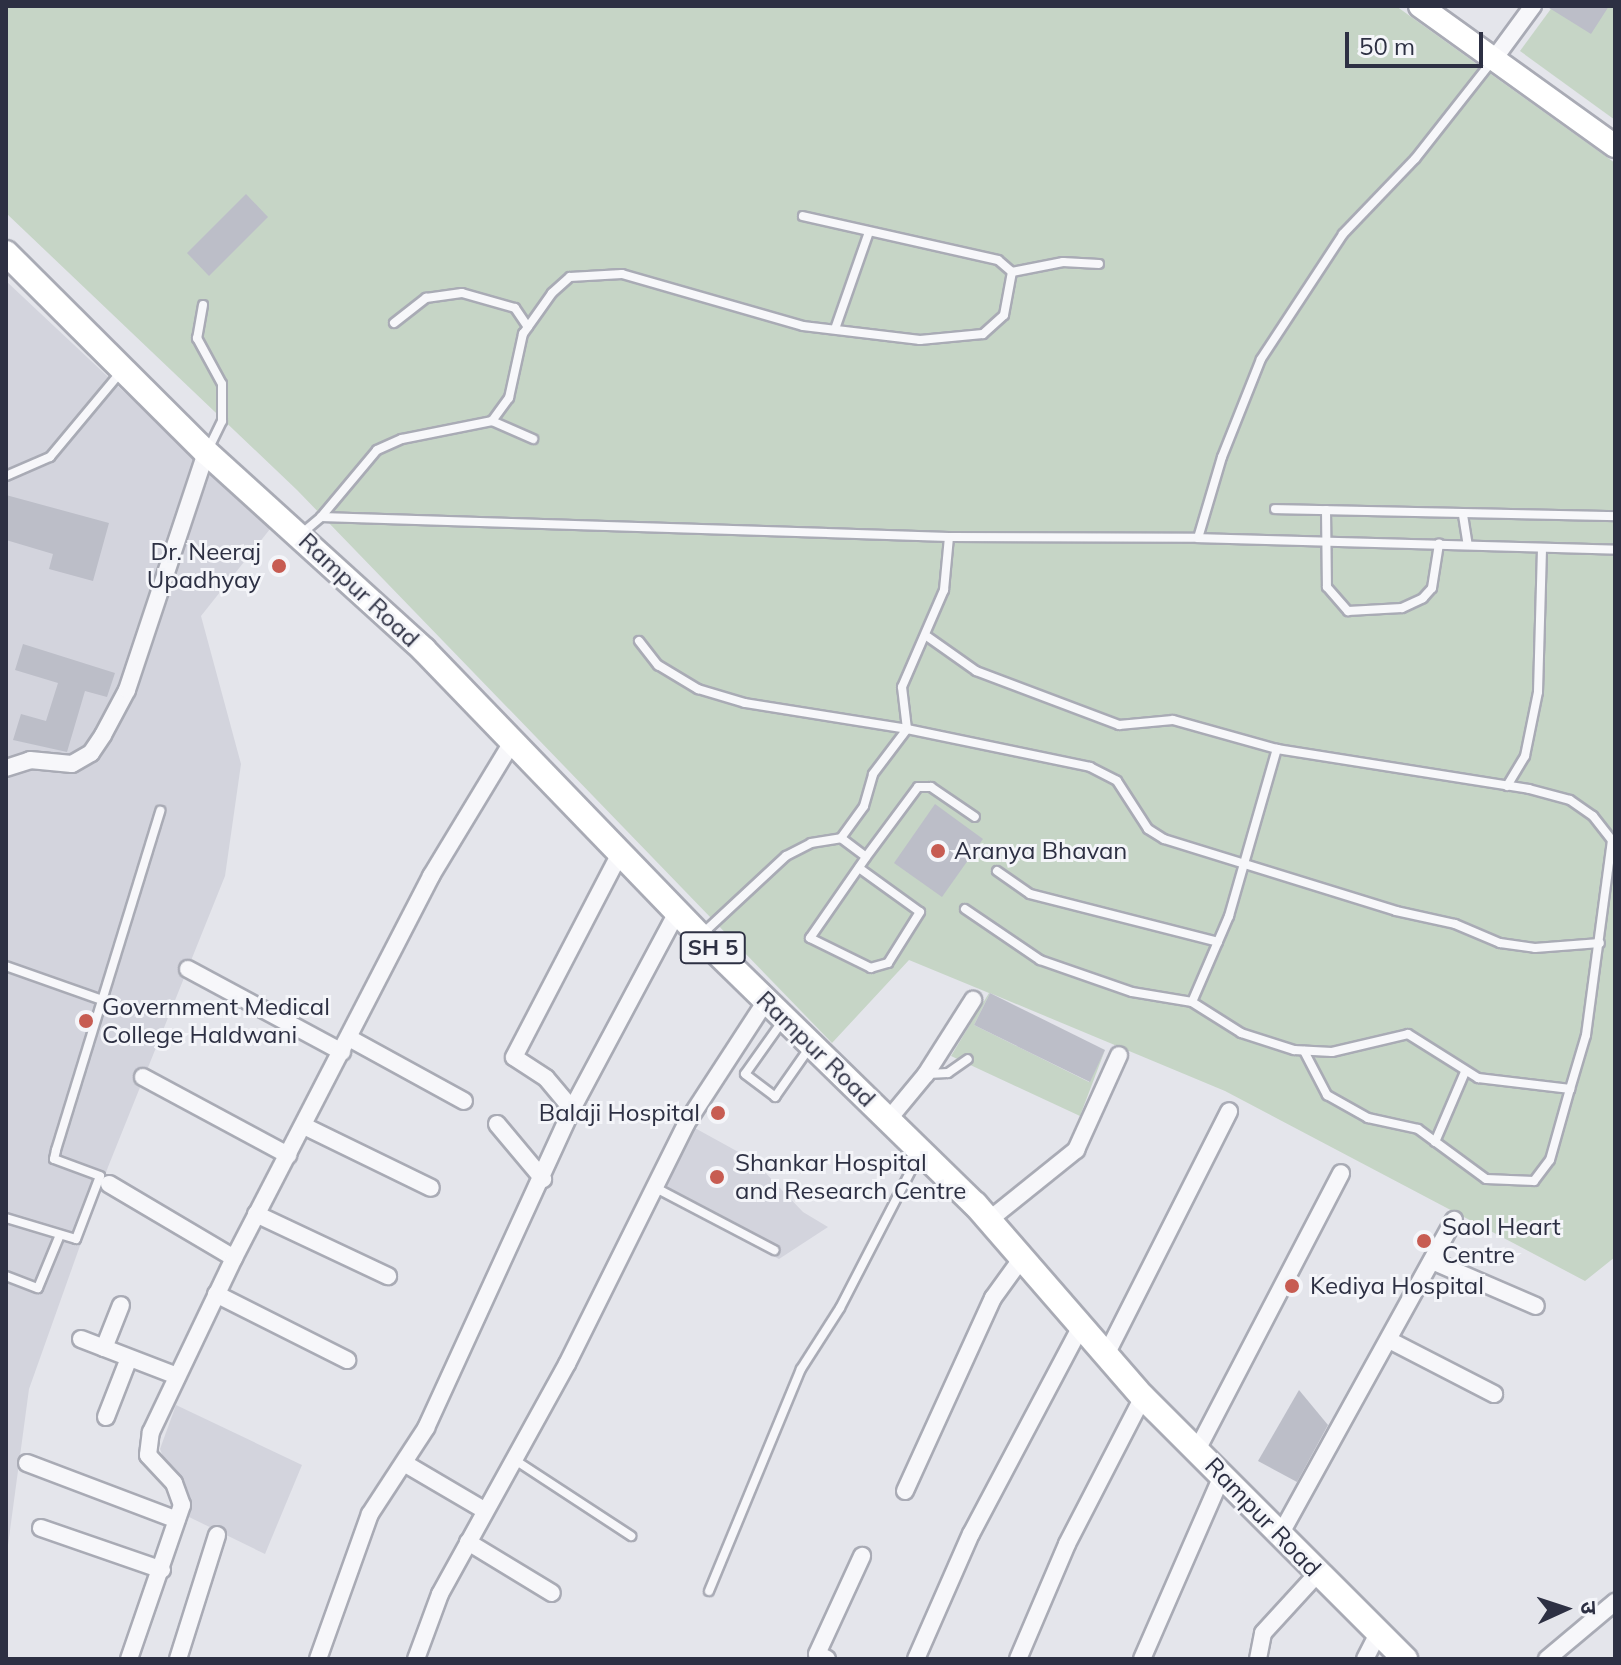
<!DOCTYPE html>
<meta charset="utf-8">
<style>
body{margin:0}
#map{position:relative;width:1621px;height:1665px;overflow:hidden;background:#e4e5eb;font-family:Mulish,"Noto Sans Devanagari",sans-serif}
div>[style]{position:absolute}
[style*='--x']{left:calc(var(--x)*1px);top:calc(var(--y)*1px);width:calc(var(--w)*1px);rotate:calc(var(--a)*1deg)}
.built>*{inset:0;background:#d3d4dd}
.green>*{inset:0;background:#c6d5c6}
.building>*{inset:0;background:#bcbec8}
.roads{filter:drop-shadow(2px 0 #a9abb5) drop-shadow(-2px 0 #a9abb5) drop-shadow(0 2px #a9abb5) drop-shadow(0 -2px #a9abb5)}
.lane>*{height:8px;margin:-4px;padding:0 4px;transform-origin:4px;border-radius:4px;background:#f7f7fa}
.street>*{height:16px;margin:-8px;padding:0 8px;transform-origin:8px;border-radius:8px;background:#f7f7fa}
.secondary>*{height:22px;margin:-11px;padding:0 11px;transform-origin:11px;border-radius:11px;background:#fff}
.primary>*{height:24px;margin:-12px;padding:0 12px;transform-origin:12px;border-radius:12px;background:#fff}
.dots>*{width:22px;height:22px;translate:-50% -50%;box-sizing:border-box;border:4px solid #f4f5f9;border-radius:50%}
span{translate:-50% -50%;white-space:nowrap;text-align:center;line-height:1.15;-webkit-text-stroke:6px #f4f5f9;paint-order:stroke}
.shield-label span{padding:2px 6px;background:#f4f5f9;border:2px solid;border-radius:6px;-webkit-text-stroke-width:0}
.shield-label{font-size:22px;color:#2d3043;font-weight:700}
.poi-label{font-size:24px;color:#2d3043}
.right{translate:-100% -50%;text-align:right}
.left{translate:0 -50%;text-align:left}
.street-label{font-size:24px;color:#2d3043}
.frame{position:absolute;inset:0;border:8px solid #2d3043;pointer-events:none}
.north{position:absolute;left:1525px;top:1569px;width:80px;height:80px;-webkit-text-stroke:6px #f4f5f9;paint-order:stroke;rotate:87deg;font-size:22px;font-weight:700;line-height:32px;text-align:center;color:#2d3043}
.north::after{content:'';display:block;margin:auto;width:28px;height:36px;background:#2d3043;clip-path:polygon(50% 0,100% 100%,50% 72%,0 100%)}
.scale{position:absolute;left:1345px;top:32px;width:138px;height:36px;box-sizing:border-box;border:4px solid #2d3043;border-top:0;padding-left:10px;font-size:24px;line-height:28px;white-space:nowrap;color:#2d3043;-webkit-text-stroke:6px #f4f5f9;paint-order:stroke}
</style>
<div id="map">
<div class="built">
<div style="clip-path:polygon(6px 281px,270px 529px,201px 616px,241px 764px,225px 876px,108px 1167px,29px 1389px,6px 1560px)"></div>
<div style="clip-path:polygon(693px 1127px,753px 1160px,803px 1212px,828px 1227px,779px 1259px,656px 1195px)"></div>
<div style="clip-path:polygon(176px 1405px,302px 1465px,265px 1554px,187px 1516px,160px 1449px)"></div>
</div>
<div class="green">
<div style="clip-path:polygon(6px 6px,1396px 6px,1615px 163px,1615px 1257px,1585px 1281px,1225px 1091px,990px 993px,974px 1025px,1089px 1082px,1105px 1050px,1080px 1116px,951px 1056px,989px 993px,909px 960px,832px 1043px,297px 490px,6px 213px)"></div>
<div style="clip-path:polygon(1553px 6px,1615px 6px,1615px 120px,1520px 51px)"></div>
</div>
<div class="building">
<div style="clip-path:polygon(1546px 6px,1609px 6px,1591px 34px)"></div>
<div style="clip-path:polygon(246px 194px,268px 217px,209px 276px,187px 253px)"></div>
<div style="clip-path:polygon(6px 495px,109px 523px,93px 581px,49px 569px,53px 554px,6px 540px)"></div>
<div style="clip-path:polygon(23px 644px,115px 673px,107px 697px,85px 691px,67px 752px,13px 740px,21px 714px,46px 721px,58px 683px,15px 670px)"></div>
<div style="clip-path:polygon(935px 804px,983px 839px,942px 897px,894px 863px)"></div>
<div style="clip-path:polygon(990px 993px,1105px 1050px,1090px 1082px,974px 1025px)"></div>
<div style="clip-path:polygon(1299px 1390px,1328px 1425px,1297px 1482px,1258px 1461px)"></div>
</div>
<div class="roads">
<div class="lane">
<div style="--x:1012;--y:272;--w:52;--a:-11.1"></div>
<div style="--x:1063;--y:262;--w:36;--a:3"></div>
<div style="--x:203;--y:305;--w:34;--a:100"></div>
<div style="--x:197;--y:338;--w:52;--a:61.5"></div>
<div style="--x:222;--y:384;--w:37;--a:90"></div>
<div style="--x:222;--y:421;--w:30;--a:116"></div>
<div style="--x:394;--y:323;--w:41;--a:-38"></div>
<div style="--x:426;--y:298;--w:36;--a:-8"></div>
<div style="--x:462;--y:293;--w:55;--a:15.8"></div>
<div style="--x:515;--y:308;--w:23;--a:56"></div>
<div style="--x:835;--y:329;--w:103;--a:-70.7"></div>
<div style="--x:492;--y:421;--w:45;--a:23.7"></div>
<div style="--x:6;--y:476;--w:48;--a:-23.4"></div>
<div style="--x:50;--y:457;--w:109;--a:-50.2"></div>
<div style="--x:1275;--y:509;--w:340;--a:1.2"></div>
<div style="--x:1326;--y:510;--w:77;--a:89.3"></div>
<div style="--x:1327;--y:587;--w:32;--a:49"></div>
<div style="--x:1348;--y:611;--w:54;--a:-3.2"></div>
<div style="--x:1402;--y:608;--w:23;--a:-25"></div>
<div style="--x:1423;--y:598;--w:13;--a:-48"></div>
<div style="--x:1432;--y:588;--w:45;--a:-81"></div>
<div style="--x:1463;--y:515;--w:30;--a:81"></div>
<div style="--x:321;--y:517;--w:87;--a:-50.1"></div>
<div style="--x:377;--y:450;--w:27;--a:-24"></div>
<div style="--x:402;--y:439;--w:92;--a:-11.3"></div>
<div style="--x:492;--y:421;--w:29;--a:-54"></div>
<div style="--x:509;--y:398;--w:66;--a:-77.7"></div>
<div style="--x:523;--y:334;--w:50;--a:-54.7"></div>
<div style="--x:552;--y:293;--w:24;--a:-42"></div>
<div style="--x:570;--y:277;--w:52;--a:-3.3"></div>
<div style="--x:622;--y:274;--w:188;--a:16"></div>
<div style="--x:803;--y:326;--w:118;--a:6.8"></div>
<div style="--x:920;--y:340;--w:63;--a:-5.4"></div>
<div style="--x:983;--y:334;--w:28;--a:-42"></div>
<div style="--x:1004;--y:315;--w:44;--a:-79.5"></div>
<div style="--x:1012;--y:272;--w:18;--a:-139"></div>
<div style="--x:998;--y:260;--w:200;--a:-167.3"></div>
<div style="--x:301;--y:534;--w:26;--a:-40"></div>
<div style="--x:321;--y:517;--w:628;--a:1.82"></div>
<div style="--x:949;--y:537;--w:249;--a:0.2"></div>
<div style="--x:1198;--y:538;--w:417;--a:1.6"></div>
<div style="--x:1198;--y:538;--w:84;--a:-73.5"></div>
<div style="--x:1222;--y:457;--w:105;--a:-68.3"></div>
<div style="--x:1261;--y:359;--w:149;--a:-56.7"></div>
<div style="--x:1343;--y:234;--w:104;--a:-46.2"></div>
<div style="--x:1415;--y:159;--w:125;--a:-51.8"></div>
<div style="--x:928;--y:637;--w:59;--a:35.3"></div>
<div style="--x:976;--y:671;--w:153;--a:20.7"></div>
<div style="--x:1119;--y:725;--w:54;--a:-5.3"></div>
<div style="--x:1173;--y:720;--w:108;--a:15.6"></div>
<div style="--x:1277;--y:749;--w:255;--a:9"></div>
<div style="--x:1529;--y:789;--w:42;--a:15"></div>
<div style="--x:1570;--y:800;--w:28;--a:35"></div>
<div style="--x:1593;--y:816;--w:34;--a:52"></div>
<div style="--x:639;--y:641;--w:31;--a:52"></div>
<div style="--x:658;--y:665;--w:47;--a:31"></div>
<div style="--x:698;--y:689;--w:49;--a:16.6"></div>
<div style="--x:745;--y:703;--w:164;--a:9.1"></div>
<div style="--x:907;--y:729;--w:187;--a:11.7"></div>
<div style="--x:1090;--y:767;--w:30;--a:27"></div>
<div style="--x:1117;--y:781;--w:57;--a:57.1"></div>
<div style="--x:1148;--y:829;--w:19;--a:32"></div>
<div style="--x:1164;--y:839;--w:243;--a:17.2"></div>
<div style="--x:1396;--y:911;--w:60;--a:12.4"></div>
<div style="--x:1455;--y:924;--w:49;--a:22.9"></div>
<div style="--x:1500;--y:943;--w:35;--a:8"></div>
<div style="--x:1535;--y:948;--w:65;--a:-4.4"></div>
<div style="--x:1507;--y:786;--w:35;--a:-59"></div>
<div style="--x:1525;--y:756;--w:65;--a:-78.5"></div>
<div style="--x:1538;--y:692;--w:144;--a:-88.4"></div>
<div style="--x:841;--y:838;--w:31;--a:37"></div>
<div style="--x:859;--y:868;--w:75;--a:35.8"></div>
<div style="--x:920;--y:912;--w:60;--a:122.1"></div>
<div style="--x:888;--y:963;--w:18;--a:164"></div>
<div style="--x:871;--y:968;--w:68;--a:-153.8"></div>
<div style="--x:810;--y:938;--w:98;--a:-55.3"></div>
<div style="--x:866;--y:857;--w:87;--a:-53.4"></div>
<div style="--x:918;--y:787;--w:13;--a:0"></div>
<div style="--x:931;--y:787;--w:53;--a:34.3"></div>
<div style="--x:997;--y:871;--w:40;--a:34.9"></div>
<div style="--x:1030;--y:894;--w:194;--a:14.3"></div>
<div style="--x:965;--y:909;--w:91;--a:34.2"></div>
<div style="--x:1040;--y:960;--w:97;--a:19.2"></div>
<div style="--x:1132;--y:992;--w:61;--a:9.5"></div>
<div style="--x:1192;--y:1002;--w:58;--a:32.3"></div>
<div style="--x:1241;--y:1033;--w:56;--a:17.8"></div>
<div style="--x:1294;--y:1050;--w:38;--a:3"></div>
<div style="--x:1332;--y:1052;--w:78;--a:-13.3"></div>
<div style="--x:1408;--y:1034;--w:83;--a:32.2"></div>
<div style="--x:1478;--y:1078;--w:93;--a:6.8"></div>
<div style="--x:1570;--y:1089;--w:56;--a:-73.5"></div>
<div style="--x:1586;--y:1035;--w:196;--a:-82.4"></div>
<div style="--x:701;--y:935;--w:116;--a:-42.9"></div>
<div style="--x:786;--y:856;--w:28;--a:-27"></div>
<div style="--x:811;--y:843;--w:30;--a:-9"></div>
<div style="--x:841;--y:838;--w:39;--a:-54"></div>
<div style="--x:864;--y:806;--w:33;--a:-74"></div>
<div style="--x:873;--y:774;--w:56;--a:-52.9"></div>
<div style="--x:907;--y:729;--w:42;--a:-96.8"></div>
<div style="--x:902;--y:687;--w:106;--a:-66.6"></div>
<div style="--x:944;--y:590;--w:53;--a:-84.6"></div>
<div style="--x:6;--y:966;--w:102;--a:19.5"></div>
<div style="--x:1192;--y:1002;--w:94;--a:-66.7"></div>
<div style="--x:1229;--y:916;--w:174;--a:-74"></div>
<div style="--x:784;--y:1019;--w:67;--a:125.3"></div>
<div style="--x:745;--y:1074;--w:38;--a:37"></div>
<div style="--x:775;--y:1097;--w:61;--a:-55"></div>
<div style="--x:1304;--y:1051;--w:50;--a:62.4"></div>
<div style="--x:1327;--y:1095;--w:47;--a:29.3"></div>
<div style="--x:1368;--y:1118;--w:51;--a:12.4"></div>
<div style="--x:1418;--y:1129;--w:84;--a:36.3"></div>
<div style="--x:1486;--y:1179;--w:48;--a:2.4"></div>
<div style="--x:1534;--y:1181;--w:26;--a:-53"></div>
<div style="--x:1550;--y:1160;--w:74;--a:-74.3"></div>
<div style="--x:927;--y:1074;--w:21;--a:-3"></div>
<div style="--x:948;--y:1073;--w:24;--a:-35"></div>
<div style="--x:1435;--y:1142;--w:76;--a:-66.8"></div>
<div style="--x:654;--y:1187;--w:136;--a:27.7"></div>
<div style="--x:6;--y:1218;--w:73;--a:16.7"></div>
<div style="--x:76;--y:1239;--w:67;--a:-69.1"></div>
<div style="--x:100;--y:1176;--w:49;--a:-159.7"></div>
<div style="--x:54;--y:1159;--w:9;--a:-77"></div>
<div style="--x:56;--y:1150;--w:355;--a:-72.9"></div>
<div style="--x:6;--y:1276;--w:34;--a:21"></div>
<div style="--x:38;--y:1288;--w:55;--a:-67.6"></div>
<div style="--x:515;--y:1460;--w:139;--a:33.2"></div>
<div style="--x:709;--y:1591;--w:240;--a:-67.5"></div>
<div style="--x:801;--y:1369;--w:72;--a:-57.4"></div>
<div style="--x:840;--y:1308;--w:174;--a:-62.7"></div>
</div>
<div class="street">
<div style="--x:1494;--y:59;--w:66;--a:-53.7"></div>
<div style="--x:6;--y:768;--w:25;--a:-18"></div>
<div style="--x:30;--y:760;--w:42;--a:5.4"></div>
<div style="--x:72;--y:764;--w:22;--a:-30"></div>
<div style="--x:91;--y:753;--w:22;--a:-56"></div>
<div style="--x:103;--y:735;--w:51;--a:-61.9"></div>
<div style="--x:127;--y:690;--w:251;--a:-71.6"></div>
<div style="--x:188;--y:969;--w:175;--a:28.3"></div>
<div style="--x:349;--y:1038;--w:131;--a:28.7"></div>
<div style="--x:143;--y:1077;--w:165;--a:28.3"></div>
<div style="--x:572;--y:1109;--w:40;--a:-130"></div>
<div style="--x:546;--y:1078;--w:38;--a:-147"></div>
<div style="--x:514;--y:1057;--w:230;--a:-62.5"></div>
<div style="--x:888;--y:1120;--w:60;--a:-50.4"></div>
<div style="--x:926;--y:1074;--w:88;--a:-57.6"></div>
<div style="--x:497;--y:1124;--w:72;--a:50.1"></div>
<div style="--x:304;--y:1126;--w:141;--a:26"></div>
<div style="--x:109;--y:1184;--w:145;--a:30.6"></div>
<div style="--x:256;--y:1214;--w:146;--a:25.2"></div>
<div style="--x:989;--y:1220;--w:112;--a:-38.8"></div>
<div style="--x:1076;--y:1150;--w:104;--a:-65.6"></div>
<div style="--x:1432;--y:1261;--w:113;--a:23.4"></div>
<div style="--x:216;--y:1294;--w:147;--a:26.7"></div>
<div style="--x:81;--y:1339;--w:103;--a:21.1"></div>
<div style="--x:1391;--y:1341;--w:116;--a:27.2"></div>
<div style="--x:104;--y:1348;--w:46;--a:-68.4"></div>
<div style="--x:1106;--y:1355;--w:273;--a:-63.2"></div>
<div style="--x:106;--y:1417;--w:63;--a:-68.7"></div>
<div style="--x:1197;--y:1450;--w:312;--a:-62.5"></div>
<div style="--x:27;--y:1463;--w:160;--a:20.8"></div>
<div style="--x:404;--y:1463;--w:93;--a:30.4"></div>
<div style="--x:905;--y:1491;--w:212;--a:-65.5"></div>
<div style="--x:993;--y:1298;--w:49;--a:-54.1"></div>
<div style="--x:41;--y:1528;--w:128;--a:19.1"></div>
<div style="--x:1280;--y:1535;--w:360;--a:-61.1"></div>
<div style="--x:468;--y:1542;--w:98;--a:31.3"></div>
<div style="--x:129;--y:1659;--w:163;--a:-71"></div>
<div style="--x:182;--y:1505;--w:23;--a:-110"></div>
<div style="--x:174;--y:1483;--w:38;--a:-133"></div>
<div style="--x:148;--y:1455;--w:23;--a:-83"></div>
<div style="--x:151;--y:1432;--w:193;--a:-64.5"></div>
<div style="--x:234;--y:1258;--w:430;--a:-62.7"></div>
<div style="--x:431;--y:876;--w:157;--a:-58.8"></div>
<div style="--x:178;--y:1659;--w:130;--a:-72.5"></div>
<div style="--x:318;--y:1659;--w:154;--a:-70.3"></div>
<div style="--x:370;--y:1514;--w:103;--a:-56.9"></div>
<div style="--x:426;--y:1428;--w:351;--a:-65.4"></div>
<div style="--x:572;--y:1109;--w:223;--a:-61.9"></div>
<div style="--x:416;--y:1659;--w:69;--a:-69.7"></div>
<div style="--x:440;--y:1594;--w:263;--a:-61.1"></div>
<div style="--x:567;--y:1364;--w:268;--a:-63.6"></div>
<div style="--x:686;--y:1124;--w:147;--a:-57"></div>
<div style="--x:827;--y:1659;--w:11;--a:-153"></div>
<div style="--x:817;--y:1654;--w:108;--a:-65.3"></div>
<div style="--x:916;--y:1659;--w:137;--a:-66.3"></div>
<div style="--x:971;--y:1534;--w:235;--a:-62.1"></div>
<div style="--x:1018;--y:1659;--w:125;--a:-66.9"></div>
<div style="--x:1067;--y:1544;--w:165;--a:-62.7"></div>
<div style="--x:1142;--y:1659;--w:202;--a:-66.4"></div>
<div style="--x:1258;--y:1659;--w:26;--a:-79"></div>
<div style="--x:1263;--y:1633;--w:80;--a:-47.5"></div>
<div style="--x:1365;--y:1659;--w:29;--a:-63"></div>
<div style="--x:1547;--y:1659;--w:89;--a:-40"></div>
</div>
<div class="secondary">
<div style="--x:1420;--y:6;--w:240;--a:35.7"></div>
</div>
<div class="primary">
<div style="--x:6;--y:253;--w:282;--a:44.9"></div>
<div style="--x:206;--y:452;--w:294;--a:42.2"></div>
<div style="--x:424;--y:650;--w:397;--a:46"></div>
<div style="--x:700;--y:936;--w:384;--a:44.3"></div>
<div style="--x:975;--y:1204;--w:256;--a:49"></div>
<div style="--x:1143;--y:1397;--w:371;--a:45"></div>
</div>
</div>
<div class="dots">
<div style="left:279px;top:566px;background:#c75c52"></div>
<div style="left:938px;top:851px;background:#c75c52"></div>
<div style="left:86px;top:1021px;background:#c75c52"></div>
<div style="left:718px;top:1113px;background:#c75c52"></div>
<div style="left:717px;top:1177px;background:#c75c52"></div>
<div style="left:1424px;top:1241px;background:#c75c52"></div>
<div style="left:1292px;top:1286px;background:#c75c52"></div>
</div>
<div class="shield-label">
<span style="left:713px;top:948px">SH 5</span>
</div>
<div class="poi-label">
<span class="right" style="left:261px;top:566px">Dr. Neeraj<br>Upadhyay</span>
<span class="left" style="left:954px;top:851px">Aranya Bhavan</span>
<span class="left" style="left:102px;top:1021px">Government Medical<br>College Haldwani</span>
<span class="right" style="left:700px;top:1113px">Balaji Hospital</span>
<span class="left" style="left:735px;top:1177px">Shankar Hospital<br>and Research Centre</span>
<span class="left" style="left:1442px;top:1241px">Saol Heart<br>Centre</span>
<span class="left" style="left:1310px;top:1286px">Kediya Hospital</span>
</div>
<div class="street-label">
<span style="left:359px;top:590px;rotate:43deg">Rampur Road</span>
<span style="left:816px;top:1049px;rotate:44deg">Rampur Road</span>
<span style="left:1263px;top:1517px;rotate:46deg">Rampur Road</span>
</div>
<div class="frame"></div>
<div class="north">उ</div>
<div class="scale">50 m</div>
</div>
